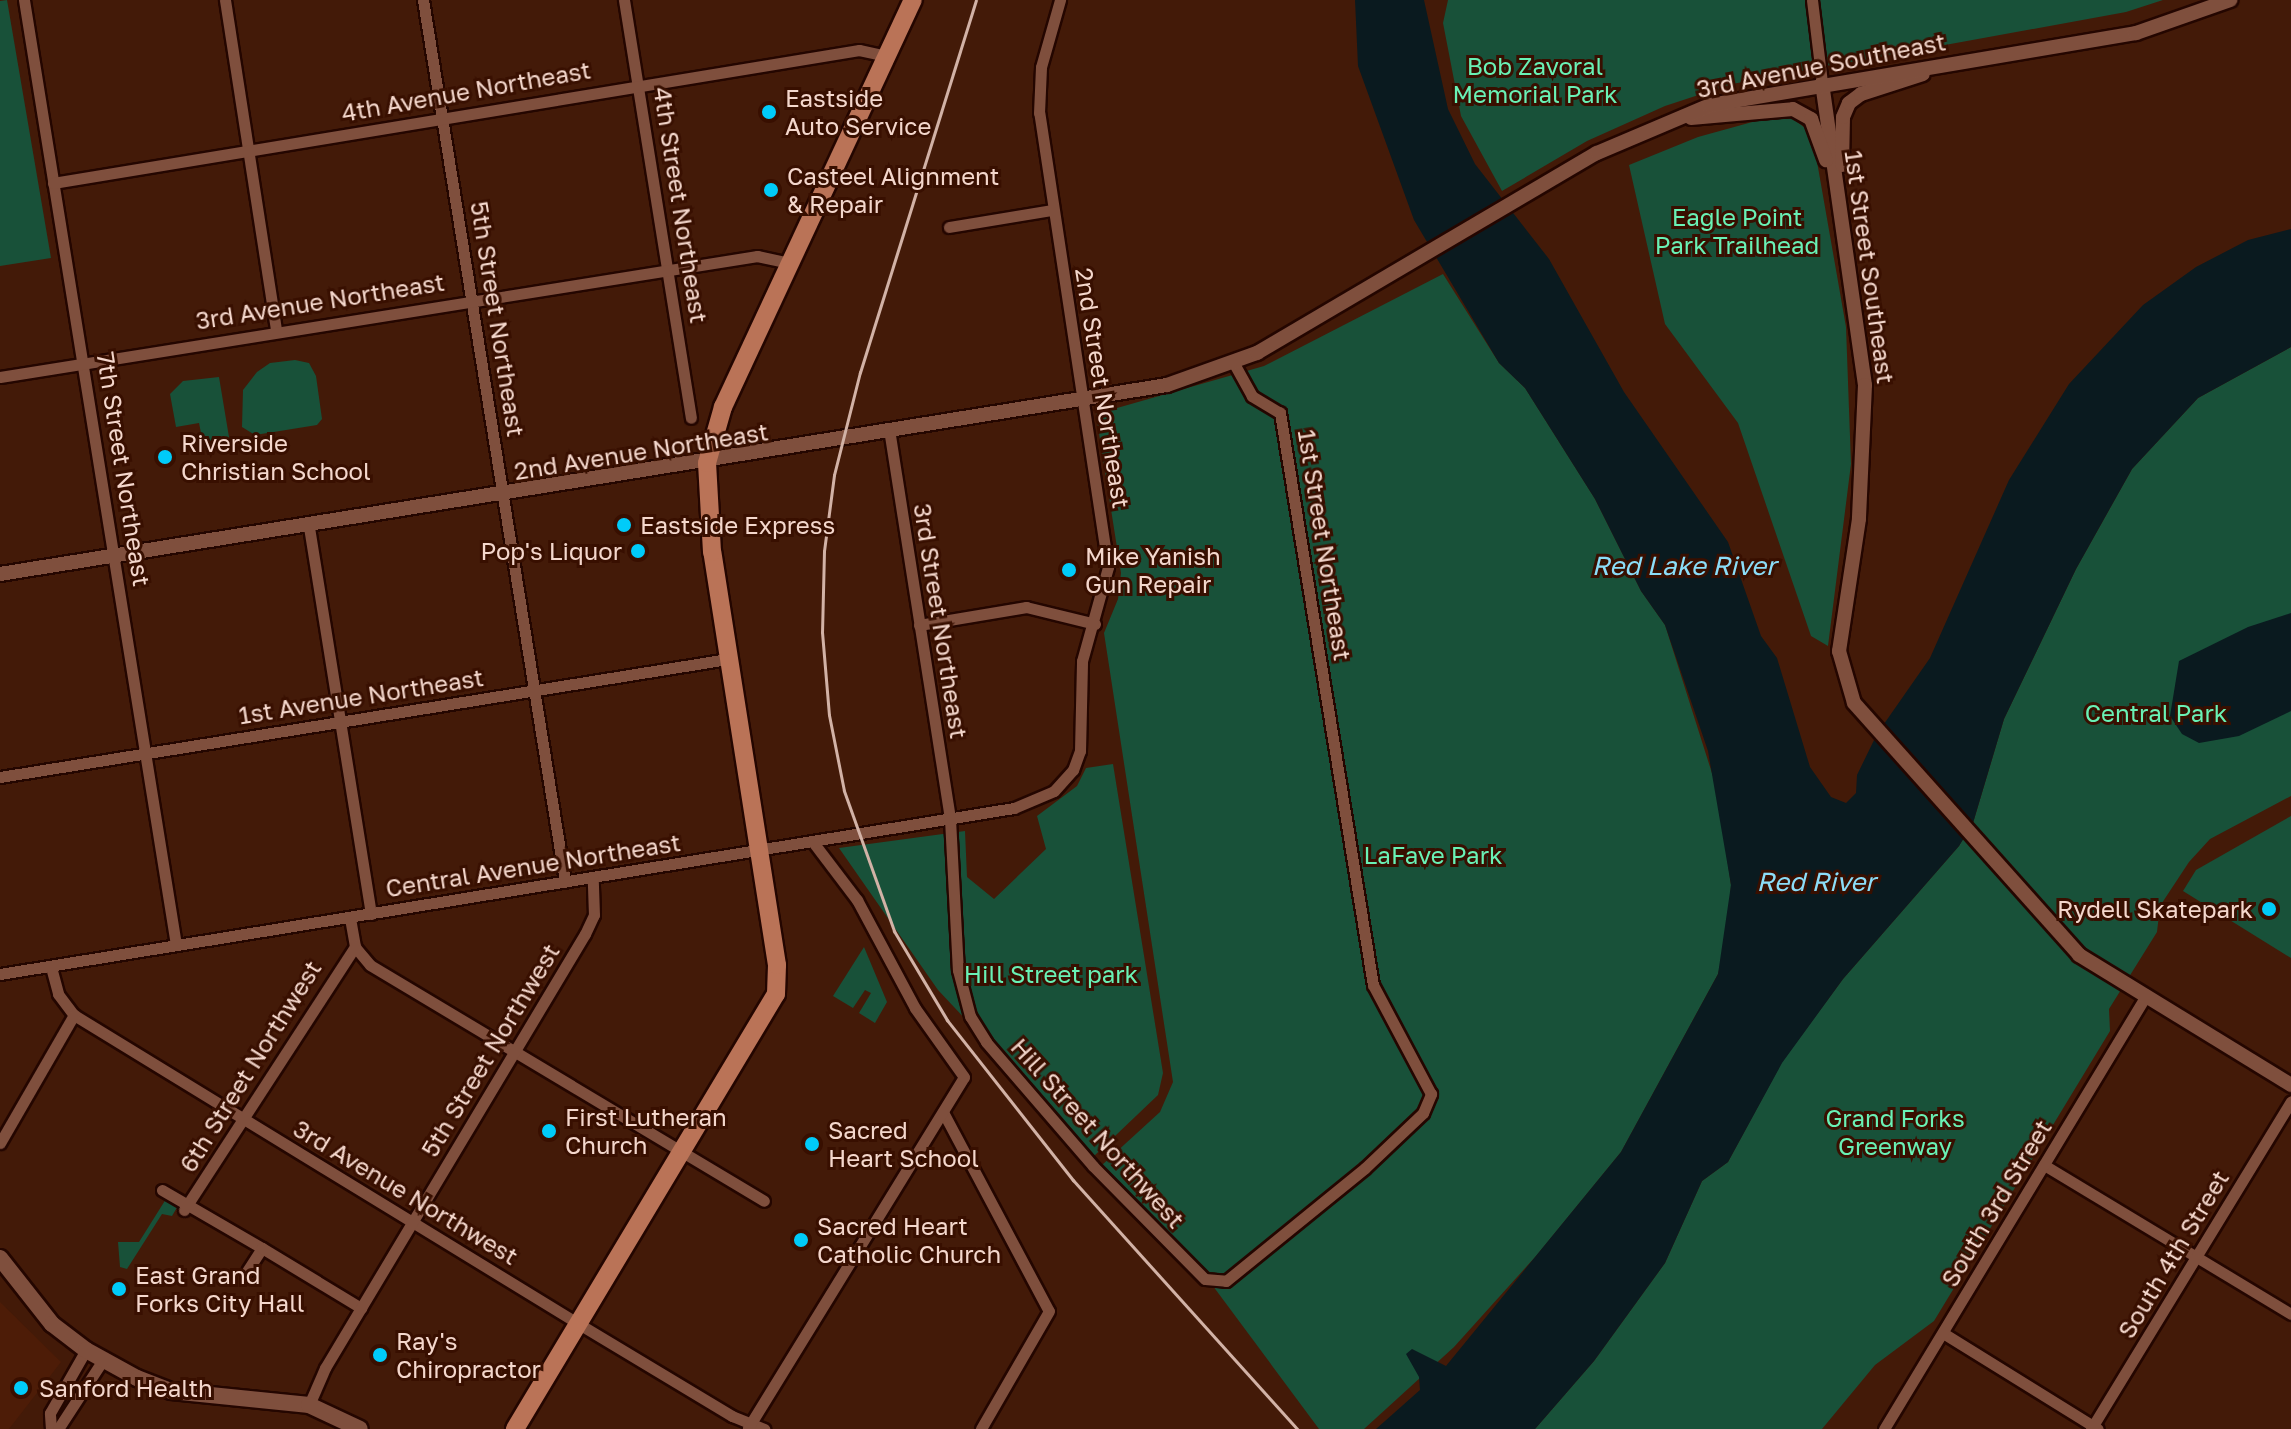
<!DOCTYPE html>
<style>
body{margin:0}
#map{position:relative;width:2291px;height:1429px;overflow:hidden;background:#431a08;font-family:"Golos Text",sans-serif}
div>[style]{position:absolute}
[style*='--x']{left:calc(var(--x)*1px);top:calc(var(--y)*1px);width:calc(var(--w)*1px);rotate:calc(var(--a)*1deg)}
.built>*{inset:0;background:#4d1c07}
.green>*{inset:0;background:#185139}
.water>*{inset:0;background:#0a1a1f}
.roads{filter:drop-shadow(2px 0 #240600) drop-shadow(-2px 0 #240600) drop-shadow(0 2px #240600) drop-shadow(0 -2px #240600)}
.minor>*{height:11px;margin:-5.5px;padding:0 5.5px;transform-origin:5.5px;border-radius:5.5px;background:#7f4f3d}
.tertiary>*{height:14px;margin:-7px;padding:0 7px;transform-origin:7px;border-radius:7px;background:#7f4f3d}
.secondary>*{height:16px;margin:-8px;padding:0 8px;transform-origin:8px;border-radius:8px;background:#7f4f3d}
.primary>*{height:18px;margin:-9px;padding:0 9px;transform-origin:9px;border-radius:9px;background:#ba7357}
.rail>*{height:3px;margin:-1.5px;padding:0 1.5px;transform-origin:1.5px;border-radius:1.5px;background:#d2b2a6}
.dots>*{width:22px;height:22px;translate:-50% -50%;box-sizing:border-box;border:4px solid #380f00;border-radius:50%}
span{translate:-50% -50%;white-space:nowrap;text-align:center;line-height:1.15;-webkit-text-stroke:6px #380f00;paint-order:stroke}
.street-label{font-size:24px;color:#f4d7cc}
.park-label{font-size:24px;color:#69f1b5}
.poi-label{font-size:24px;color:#f4d7cc}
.left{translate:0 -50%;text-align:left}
.right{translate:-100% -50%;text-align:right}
.water-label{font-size:26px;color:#8bddf8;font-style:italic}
</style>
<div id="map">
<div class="built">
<div style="clip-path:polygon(0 1302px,61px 1362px,9px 1429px,0 1429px)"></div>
</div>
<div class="green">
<div style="clip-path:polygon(7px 0,51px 258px,0 266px,0 1px)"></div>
<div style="clip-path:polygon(1448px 0,2163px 0,2126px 12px,1732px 84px,1665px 106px,1587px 141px,1502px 191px,1461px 116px,1443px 23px)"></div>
<div style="clip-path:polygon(1774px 116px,1793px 119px,1812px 133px,1846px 327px,1851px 464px,1828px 646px,1811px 636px,1738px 423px,1665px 324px,1629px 165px,1698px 137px)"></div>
<div style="clip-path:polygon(1443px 274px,1499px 363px,1525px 388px,1595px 499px,1641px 591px,1665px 625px,1717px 789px,1731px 885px,1728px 934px,1718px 974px,1621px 1152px,1536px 1256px,1454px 1347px,1364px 1429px,1319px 1429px,1210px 1282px,1102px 1165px,1160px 1112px,1173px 1082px,1104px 633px,1118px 599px,1121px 573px,1096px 414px,1264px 366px)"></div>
<div style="clip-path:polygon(2291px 347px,2291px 796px,2210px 839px,2189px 862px,2160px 906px,2157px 932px,2109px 1009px,2110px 1031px,1934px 1321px,1875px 1365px,1822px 1429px,1535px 1429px,1594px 1361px,1665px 1263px,1702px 1181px,1728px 1162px,1782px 1062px,1843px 979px,1959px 846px,1973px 823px,2004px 719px,2076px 569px,2132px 469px,2198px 398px)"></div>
<div style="clip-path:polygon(295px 360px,309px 363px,316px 376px,322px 419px,317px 425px,255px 435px,242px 427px,243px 390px,257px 372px,270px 363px)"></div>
<div style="clip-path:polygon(219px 377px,230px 443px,204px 448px,199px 423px,176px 427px,170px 394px,183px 381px)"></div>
<div style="clip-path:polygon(1113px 764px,1163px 1073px,1158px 1095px,1094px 1156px,938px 990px,839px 848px,965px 831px,967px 877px,994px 899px,1046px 849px,1037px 816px,1077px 786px,1086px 768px)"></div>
<div style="clip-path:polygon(2291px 816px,2291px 958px,2183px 891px,2196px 870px)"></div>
<div style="clip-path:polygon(864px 947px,887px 1002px,875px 1023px,859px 1013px,871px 993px,865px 990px,853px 1008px,833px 996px)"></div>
<div style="clip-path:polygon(166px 1199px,179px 1204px,172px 1216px,162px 1214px,127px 1269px,120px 1267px,118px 1242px,139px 1242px)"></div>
</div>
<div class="water">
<div style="clip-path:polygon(1355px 0,1424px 0,1448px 109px,1475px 164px,1549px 259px,1624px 392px,1728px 542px,1761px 636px,1777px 658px,1810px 767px,1831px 797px,1846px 803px,1856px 793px,1857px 775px,1877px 734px,1930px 658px,2009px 480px,2069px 384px,2143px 305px,2196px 267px,2248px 240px,2291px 229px,2291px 347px,2198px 398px,2132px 469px,2076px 569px,2004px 719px,1973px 823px,1959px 846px,1843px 979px,1782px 1063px,1728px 1162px,1702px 1181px,1665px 1263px,1594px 1361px,1535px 1429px,1376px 1429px,1420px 1390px,1419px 1377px,1406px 1354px,1412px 1349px,1446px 1366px,1621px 1152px,1718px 974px,1731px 885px,1708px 751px,1665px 625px,1641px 591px,1595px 499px,1525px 388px,1499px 363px,1414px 220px,1358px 66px)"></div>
<div style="clip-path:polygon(2291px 613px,2291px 711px,2239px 736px,2199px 743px,2182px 734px,2170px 716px,2179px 661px,2248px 627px)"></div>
</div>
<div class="roads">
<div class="minor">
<div style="--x:24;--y:0;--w:957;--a:80.86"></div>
<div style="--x:225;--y:0;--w:334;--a:81.2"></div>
<div style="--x:423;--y:0;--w:893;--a:80.85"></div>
<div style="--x:624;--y:0;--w:423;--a:80.9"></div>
<div style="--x:1812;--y:0;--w:84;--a:83.1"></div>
<div style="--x:53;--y:183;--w:817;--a:-9.37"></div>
<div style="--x:859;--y:50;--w:29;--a:12"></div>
<div style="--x:949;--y:227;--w:104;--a:-9.4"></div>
<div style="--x:0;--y:377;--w:767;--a:-9.08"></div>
<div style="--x:757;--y:256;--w:34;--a:12"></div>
<div style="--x:889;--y:429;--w:395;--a:81.1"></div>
<div style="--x:950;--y:819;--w:151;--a:87"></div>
<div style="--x:958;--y:970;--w:48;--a:75.4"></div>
<div style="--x:970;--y:1016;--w:31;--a:58"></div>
<div style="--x:986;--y:1042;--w:164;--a:49.2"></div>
<div style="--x:1093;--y:1166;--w:159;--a:45.3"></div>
<div style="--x:1205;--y:1279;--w:21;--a:5"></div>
<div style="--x:1226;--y:1281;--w:179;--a:-39.1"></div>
<div style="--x:1365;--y:1168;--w:80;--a:-43.5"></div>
<div style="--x:1423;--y:1113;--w:21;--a:-67"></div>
<div style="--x:1431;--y:1094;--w:123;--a:-118"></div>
<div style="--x:1373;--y:985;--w:580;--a:-99.23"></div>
<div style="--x:1280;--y:413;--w:33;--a:-149"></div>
<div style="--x:1252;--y:396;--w:38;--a:-119"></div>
<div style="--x:309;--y:527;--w:392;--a:80.9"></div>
<div style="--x:919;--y:625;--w:109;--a:-9.5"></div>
<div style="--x:1026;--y:607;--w:71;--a:13.8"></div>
<div style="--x:0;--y:777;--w:738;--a:-9.21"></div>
<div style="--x:350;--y:918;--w:29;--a:80"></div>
<div style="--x:355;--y:947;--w:23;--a:50"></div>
<div style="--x:370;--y:965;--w:459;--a:30.9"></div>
<div style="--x:51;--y:967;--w:28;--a:75"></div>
<div style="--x:58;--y:994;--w:26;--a:53"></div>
<div style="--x:74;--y:1015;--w:592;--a:31.46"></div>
<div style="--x:579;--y:1324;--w:179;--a:31"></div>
<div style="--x:732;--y:1416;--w:35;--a:22"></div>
<div style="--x:0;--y:974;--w:1027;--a:-9.3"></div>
<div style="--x:1014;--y:808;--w:43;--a:-23"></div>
<div style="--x:1054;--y:791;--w:28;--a:-48"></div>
<div style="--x:1073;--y:770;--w:20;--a:-70"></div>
<div style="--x:1080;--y:751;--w:90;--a:-88.7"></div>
<div style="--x:1082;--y:661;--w:98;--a:-74.5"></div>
<div style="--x:1108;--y:567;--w:459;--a:-98.6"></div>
<div style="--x:1039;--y:113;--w:46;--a:-87.5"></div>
<div style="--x:1041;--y:67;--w:70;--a:-74.2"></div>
<div style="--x:943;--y:1112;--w:225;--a:62"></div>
<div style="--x:1049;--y:1311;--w:136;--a:120"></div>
<div style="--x:0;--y:1143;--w:148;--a:-60"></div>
<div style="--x:2044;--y:1165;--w:288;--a:31.1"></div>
<div style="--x:162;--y:1190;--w:116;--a:30.1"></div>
<div style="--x:262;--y:1248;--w:27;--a:123"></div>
<div style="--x:184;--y:1210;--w:314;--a:-57"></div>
<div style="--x:262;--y:1248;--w:116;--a:31.2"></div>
<div style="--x:1943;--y:1333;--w:182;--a:31.8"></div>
<div style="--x:309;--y:1405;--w:40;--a:-66.6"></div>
<div style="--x:325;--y:1368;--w:506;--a:-59.08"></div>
<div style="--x:585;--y:934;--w:21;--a:-65"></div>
<div style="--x:594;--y:915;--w:37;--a:-92"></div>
<div style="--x:748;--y:1428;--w:412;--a:-58.4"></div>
<div style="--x:964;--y:1077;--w:85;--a:-125.4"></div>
<div style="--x:915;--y:1008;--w:123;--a:-118.2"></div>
<div style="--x:857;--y:900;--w:73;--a:-127.2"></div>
<div style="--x:51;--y:1429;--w:16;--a:-94"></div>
<div style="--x:50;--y:1413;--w:73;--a:-60.3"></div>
<div style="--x:58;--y:1429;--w:82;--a:-56.9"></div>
<div style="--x:1884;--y:1429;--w:502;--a:-58.84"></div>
<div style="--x:2091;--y:1429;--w:384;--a:-58.6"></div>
</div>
<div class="tertiary">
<div style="--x:1822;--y:83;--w:305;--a:81.9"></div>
<div style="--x:1865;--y:385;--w:134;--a:92.6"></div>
<div style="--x:1859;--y:519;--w:134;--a:98.6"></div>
<div style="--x:1839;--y:651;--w:54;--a:73.9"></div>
<div style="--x:1854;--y:703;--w:338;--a:48.2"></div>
<div style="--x:2079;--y:955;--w:249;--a:31.5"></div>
<div style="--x:1691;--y:118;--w:102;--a:-5"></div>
<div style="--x:1793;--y:109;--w:21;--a:29"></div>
<div style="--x:1811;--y:119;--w:44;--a:69.9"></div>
<div style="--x:1842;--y:165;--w:48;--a:-88.8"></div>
<div style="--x:1843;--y:117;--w:15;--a:-67"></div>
<div style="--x:1849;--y:103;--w:15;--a:-37"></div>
<div style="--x:1861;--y:94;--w:65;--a:-17.9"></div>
<div style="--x:0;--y:574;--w:1182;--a:-9.2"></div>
<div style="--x:1167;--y:385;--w:96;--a:-19.6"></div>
<div style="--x:1257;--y:353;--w:394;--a:-30.5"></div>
<div style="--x:1597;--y:153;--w:123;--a:-23"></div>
<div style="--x:1710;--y:105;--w:432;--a:-9.6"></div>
<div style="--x:2136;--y:33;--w:100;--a:-19.3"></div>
</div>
<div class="secondary">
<div style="--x:0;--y:1258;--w:84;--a:51.8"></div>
<div style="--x:52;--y:1324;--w:43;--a:37.4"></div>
<div style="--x:86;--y:1350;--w:58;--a:28.8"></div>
<div style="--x:137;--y:1378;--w:36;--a:21"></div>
<div style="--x:171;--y:1391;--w:139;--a:5.8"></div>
<div style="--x:309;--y:1405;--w:56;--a:25.2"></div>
</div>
<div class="primary">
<div style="--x:515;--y:1429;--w:507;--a:-59.04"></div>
<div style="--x:776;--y:994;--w:29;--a:-88"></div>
<div style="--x:777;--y:965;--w:418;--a:-98.9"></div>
<div style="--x:712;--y:552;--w:89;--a:-93.2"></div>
<div style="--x:707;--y:463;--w:58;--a:-74.1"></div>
<div style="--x:723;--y:407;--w:449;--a:-65"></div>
</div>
</div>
<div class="rail">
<div style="--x:976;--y:0;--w:390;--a:107.3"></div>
<div style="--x:860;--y:372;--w:106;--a:104.2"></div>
<div style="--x:834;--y:475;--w:77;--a:97.5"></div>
<div style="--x:824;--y:551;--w:81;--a:91.4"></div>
<div style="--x:822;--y:632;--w:83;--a:85.2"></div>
<div style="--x:829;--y:715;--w:77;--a:78.8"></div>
<div style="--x:844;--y:791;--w:149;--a:70.3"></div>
<div style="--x:894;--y:931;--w:104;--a:59.2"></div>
<div style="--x:947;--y:1020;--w:204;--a:51.8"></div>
<div style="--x:1073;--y:1180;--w:335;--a:48"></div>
</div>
<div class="dots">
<div style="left:769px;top:112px;background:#00cbf9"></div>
<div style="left:771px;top:190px;background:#00cbf9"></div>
<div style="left:165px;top:457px;background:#00cbf9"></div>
<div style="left:624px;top:525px;background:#00cbf9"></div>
<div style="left:638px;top:551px;background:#00cbf9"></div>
<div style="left:1069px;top:570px;background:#00cbf9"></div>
<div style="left:2269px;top:909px;background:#00cbf9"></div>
<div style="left:549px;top:1131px;background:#00cbf9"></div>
<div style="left:812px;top:1144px;background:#00cbf9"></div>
<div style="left:801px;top:1240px;background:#00cbf9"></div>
<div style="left:119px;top:1289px;background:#00cbf9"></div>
<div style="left:380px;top:1355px;background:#00cbf9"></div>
<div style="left:21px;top:1388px;background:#00cbf9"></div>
</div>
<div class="street-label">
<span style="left:1821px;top:65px;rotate:-11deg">3rd Avenue Southeast</span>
<span style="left:466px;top:91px;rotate:-10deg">4th Avenue Northeast</span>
<span style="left:681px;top:205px;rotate:81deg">4th Street Northeast</span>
<span style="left:1870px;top:267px;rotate:82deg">1st Street Southeast</span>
<span style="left:320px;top:301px;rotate:-9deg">3rd Avenue Northeast</span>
<span style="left:498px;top:319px;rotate:81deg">5th Street Northeast</span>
<span style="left:1103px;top:388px;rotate:81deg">2nd Street Northeast</span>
<span style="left:641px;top:451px;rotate:-9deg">2nd Avenue Northeast</span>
<span style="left:124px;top:469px;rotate:81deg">7th Street Northeast</span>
<span style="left:1325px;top:545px;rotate:81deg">1st Street Northeast</span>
<span style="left:941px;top:621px;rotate:81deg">3rd Street Northeast</span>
<span style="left:361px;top:696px;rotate:-9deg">1st Avenue Northeast</span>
<span style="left:533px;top:865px;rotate:-9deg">Central Avenue Northeast</span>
<span style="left:490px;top:1050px;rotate:-59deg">5th Street Northwest</span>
<span style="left:250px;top:1066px;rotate:-58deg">6th Street Northwest</span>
<span style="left:1098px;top:1133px;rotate:48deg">Hill Street Northwest</span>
<span style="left:406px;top:1192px;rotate:31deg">3rd Avenue Northwest</span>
<span style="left:1996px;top:1203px;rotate:-59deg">South 3rd Street</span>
<span style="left:2173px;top:1254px;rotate:-59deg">South 4th Street</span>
</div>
<div class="park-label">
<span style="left:1535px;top:80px">Bob Zavoral<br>Memorial Park</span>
<span style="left:1737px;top:231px">Eagle Point<br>Park Trailhead</span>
<span style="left:2156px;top:713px">Central Park</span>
<span style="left:1433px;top:855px">LaFave Park</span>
<span style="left:1051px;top:974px">Hill Street park</span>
<span style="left:1895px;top:1132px">Grand Forks<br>Greenway</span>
</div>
<div class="poi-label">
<span class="left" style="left:785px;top:112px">Eastside<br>Auto Service</span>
<span class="left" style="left:787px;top:190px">Casteel Alignment<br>&amp; Repair</span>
<span class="left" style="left:181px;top:457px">Riverside<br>Christian School</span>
<span class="left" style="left:640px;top:525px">Eastside Express</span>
<span class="right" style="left:622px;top:551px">Pop's Liquor</span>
<span class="left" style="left:1085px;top:570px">Mike Yanish<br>Gun Repair</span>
<span class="right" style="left:2253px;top:909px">Rydell Skatepark</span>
<span class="left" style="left:565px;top:1131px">First Lutheran<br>Church</span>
<span class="left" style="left:828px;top:1144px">Sacred<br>Heart School</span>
<span class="left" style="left:817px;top:1240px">Sacred Heart<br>Catholic Church</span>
<span class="left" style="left:135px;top:1289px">East Grand<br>Forks City Hall</span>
<span class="left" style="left:396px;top:1355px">Ray's<br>Chiropractor</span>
<span class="left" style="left:39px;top:1388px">Sanford Health</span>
</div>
<div class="water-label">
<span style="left:1684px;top:566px">Red Lake River</span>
<span style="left:1816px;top:882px">Red River</span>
</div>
</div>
